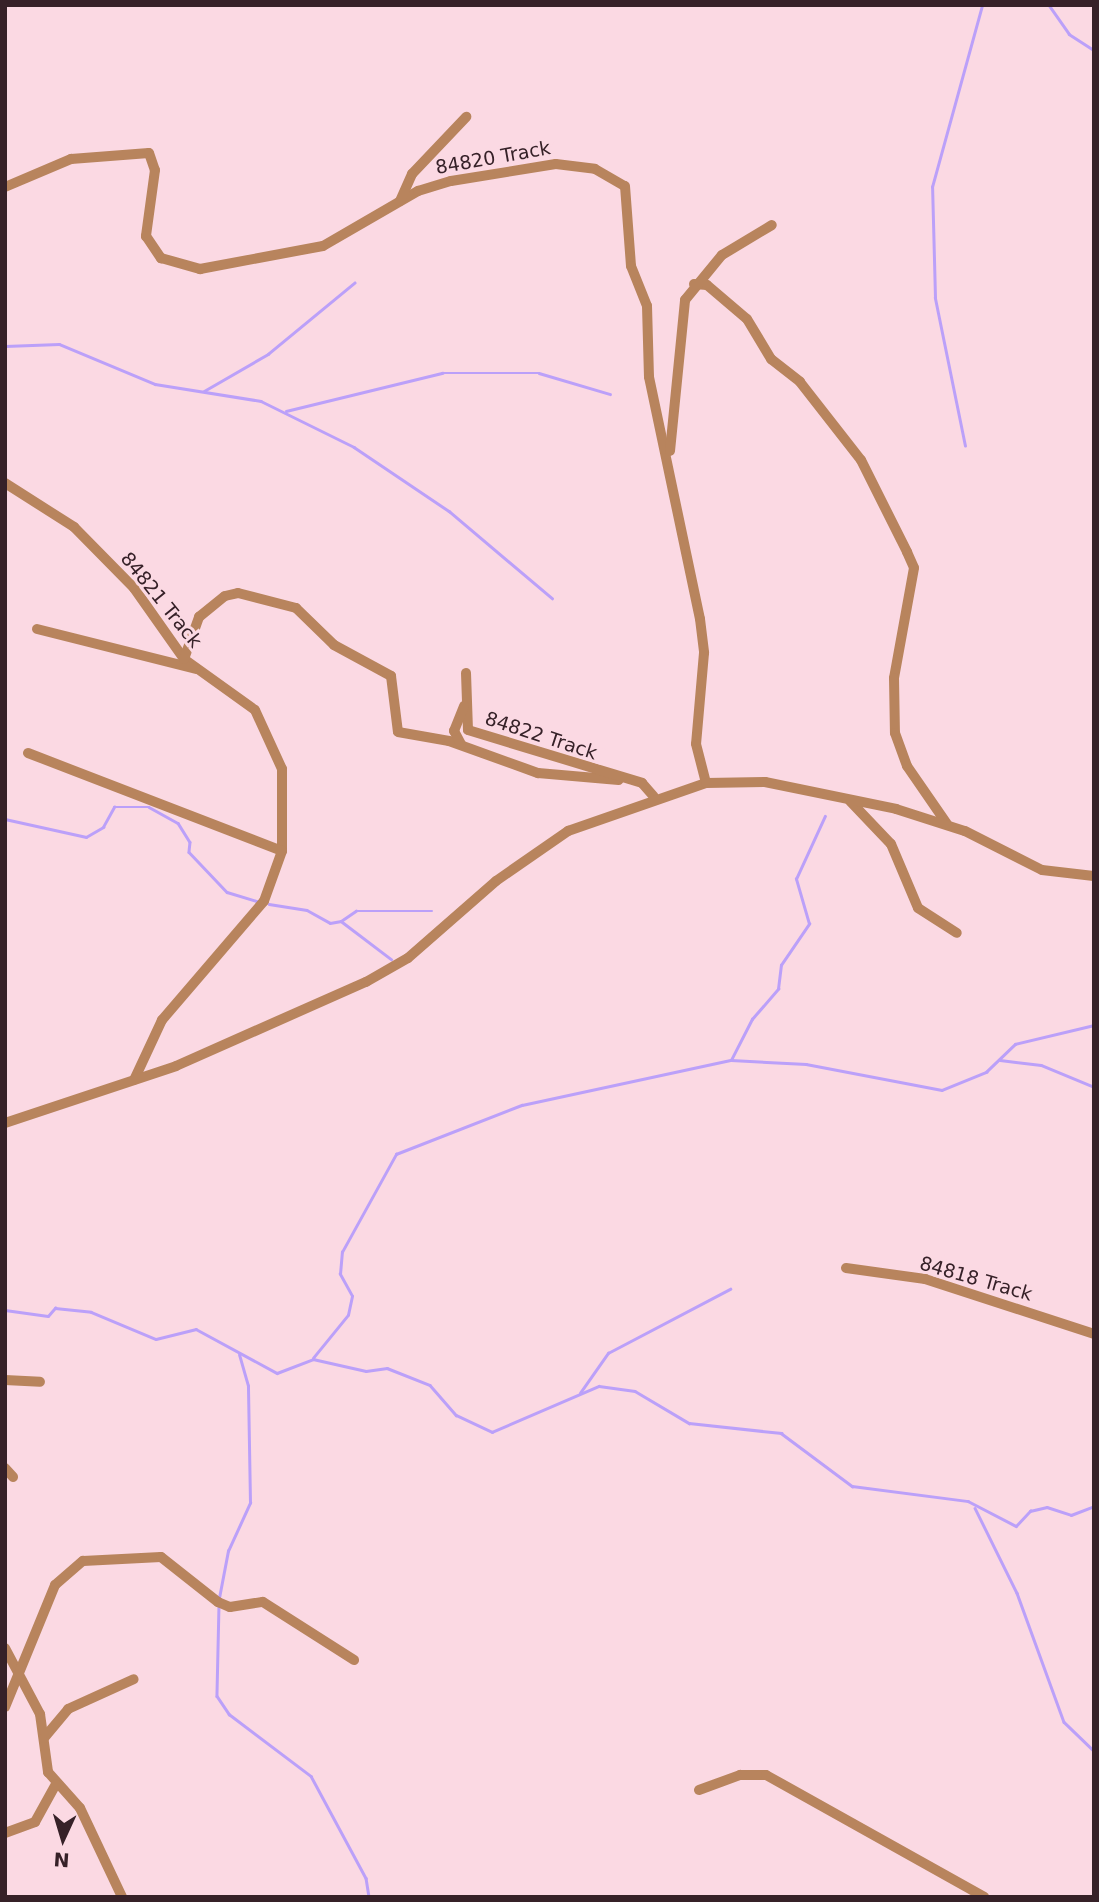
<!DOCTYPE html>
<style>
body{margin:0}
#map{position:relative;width:1099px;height:1902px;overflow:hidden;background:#fbd9e3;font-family:"DejaVu Sans",sans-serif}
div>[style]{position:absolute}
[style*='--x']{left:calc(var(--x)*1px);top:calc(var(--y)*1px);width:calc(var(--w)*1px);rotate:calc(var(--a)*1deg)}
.stream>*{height:2.5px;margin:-1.25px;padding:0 1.25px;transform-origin:1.25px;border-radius:1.25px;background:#bba0f9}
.minor>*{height:10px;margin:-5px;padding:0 5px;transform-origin:5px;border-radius:5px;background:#b8845d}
span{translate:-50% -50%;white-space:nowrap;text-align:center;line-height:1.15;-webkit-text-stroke:6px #fbd9e3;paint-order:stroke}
.street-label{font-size:19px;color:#362128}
.frame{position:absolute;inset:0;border:7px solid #362128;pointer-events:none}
.north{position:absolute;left:28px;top:1804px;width:70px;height:70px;-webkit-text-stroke:5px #fbd9e3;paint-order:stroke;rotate:184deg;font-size:19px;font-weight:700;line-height:28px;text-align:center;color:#362128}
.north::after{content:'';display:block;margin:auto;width:24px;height:32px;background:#362128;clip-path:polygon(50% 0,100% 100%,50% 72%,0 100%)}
</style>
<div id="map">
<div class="stream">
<div style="--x:1049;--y:5;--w:35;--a:55"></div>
<div style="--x:1069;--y:34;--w:30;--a:33"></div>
<div style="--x:5;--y:346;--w:54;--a:-2.1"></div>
<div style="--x:59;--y:344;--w:104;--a:22.6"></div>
<div style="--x:155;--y:384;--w:107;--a:9.1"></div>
<div style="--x:261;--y:401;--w:104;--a:26.3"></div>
<div style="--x:354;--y:447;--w:115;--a:34"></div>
<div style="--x:449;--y:511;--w:135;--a:40.2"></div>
<div style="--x:204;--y:391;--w:74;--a:-30"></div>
<div style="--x:268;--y:354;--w:112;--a:-39.5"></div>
<div style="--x:286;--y:411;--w:161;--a:-13.7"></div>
<div style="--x:442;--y:373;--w:97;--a:0"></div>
<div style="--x:539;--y:373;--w:74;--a:16.5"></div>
<div style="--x:965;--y:446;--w:151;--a:-101.5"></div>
<div style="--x:935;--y:298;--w:111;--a:-91.5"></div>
<div style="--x:932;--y:187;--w:189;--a:-74.6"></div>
<div style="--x:5;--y:819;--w:83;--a:12.5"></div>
<div style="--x:86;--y:837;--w:20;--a:-30"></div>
<div style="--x:103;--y:827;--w:23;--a:-61"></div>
<div style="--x:114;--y:807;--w:35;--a:0"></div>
<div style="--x:149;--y:807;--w:33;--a:29"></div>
<div style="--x:178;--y:823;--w:22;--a:58"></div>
<div style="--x:190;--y:842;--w:10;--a:96"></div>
<div style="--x:189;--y:852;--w:55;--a:46.5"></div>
<div style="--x:227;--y:892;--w:34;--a:17"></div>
<div style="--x:269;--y:904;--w:38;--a:9"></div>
<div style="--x:307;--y:910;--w:26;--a:29"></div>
<div style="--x:330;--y:923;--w:11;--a:-10"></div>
<div style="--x:341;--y:921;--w:63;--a:37.2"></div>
<div style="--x:341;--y:921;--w:18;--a:-34"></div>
<div style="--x:356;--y:911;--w:76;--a:0"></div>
<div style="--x:731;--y:1060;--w:46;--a:-62.9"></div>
<div style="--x:752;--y:1019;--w:40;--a:-49"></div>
<div style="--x:778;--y:989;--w:24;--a:-83"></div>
<div style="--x:781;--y:965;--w:50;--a:-55.7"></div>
<div style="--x:809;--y:924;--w:47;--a:-106.1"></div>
<div style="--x:796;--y:879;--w:69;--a:-65.3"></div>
<div style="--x:1000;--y:1060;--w:41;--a:7"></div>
<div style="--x:1041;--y:1065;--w:57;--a:22.5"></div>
<div style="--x:5;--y:1310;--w:43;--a:7.9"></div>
<div style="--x:48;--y:1316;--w:11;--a:-49"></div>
<div style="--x:55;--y:1308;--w:36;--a:6"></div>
<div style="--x:91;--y:1312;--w:70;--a:22.6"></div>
<div style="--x:156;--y:1339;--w:41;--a:-14"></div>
<div style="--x:196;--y:1329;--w:92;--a:28.5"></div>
<div style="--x:277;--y:1373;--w:39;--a:-21"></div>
<div style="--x:313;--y:1359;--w:54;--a:12.8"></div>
<div style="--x:366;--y:1371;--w:21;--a:-8"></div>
<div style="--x:387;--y:1368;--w:46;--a:21.6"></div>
<div style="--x:430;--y:1385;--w:40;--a:49"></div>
<div style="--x:456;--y:1415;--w:40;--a:25"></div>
<div style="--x:492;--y:1432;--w:116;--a:-23.3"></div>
<div style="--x:599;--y:1386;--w:36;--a:8"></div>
<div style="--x:635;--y:1391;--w:63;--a:30.7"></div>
<div style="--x:689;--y:1423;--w:93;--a:6.2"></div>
<div style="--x:781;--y:1433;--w:89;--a:36.7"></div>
<div style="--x:852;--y:1486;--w:117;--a:7.4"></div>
<div style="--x:968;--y:1501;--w:54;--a:27.5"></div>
<div style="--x:1016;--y:1526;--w:21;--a:-47"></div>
<div style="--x:1030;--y:1511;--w:17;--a:-13"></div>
<div style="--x:1047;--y:1507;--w:25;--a:18"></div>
<div style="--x:1071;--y:1515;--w:25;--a:-21"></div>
<div style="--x:313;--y:1358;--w:55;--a:-50.9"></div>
<div style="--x:348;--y:1315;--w:19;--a:-78"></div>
<div style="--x:352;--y:1296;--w:25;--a:-119"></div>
<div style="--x:340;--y:1274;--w:22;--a:-85"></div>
<div style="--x:342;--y:1252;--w:112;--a:-61.1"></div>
<div style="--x:396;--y:1154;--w:135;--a:-21.3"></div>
<div style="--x:522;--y:1105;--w:214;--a:-12.2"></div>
<div style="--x:731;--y:1060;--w:75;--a:3.1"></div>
<div style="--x:806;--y:1064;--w:138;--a:10.8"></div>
<div style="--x:942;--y:1090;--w:48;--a:-22.2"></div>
<div style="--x:986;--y:1072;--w:40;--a:-44"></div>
<div style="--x:1015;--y:1044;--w:81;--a:-13.5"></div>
<div style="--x:580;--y:1393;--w:49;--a:-55"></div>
<div style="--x:608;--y:1353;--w:138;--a:-27.7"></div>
<div style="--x:975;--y:1508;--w:95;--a:63.7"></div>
<div style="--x:1017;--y:1593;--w:137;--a:70"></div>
<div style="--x:1064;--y:1722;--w:42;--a:44"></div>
<div style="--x:219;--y:1598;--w:48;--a:-79.2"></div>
<div style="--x:228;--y:1551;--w:53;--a:-65.4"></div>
<div style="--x:250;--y:1503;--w:117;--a:-91"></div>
<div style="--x:248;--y:1386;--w:32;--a:-106"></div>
<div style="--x:219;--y:1605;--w:91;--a:91.3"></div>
<div style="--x:217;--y:1696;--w:22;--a:56"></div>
<div style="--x:229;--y:1714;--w:103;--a:37.1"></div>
<div style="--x:311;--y:1776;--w:116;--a:61.7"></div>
<div style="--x:366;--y:1878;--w:19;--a:81"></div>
</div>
<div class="minor">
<div style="--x:5;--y:187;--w:72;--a:-23"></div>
<div style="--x:71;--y:159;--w:78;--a:-4.4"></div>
<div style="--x:149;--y:153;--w:18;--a:71"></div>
<div style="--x:155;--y:170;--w:67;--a:97.8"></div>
<div style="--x:146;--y:236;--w:27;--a:56"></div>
<div style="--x:161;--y:258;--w:41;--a:15.8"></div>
<div style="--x:200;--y:269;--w:125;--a:-10.6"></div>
<div style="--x:323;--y:246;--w:110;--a:-30.1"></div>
<div style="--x:418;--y:191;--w:34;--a:-17"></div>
<div style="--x:451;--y:181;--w:106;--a:-9.2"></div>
<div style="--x:556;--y:164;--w:39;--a:7"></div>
<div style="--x:595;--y:169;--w:34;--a:30"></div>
<div style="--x:625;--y:186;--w:80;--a:85.7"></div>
<div style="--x:631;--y:266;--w:43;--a:68.2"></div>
<div style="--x:647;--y:306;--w:71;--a:88.4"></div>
<div style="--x:649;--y:377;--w:247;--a:78.1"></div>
<div style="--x:700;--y:619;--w:34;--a:83"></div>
<div style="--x:704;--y:653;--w:91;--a:95"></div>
<div style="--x:696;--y:744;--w:40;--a:75.6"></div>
<div style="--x:400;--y:201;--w:30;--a:-66"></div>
<div style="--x:412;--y:174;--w:79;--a:-46.5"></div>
<div style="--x:694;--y:284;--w:13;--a:4"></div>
<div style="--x:707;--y:285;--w:52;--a:40.4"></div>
<div style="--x:747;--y:319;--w:47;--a:59"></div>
<div style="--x:771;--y:359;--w:37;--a:38"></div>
<div style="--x:800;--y:382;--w:99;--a:52"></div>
<div style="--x:861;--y:460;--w:103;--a:63.4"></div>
<div style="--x:907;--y:552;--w:17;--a:66"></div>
<div style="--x:914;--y:568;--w:112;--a:100.3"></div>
<div style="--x:894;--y:678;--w:55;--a:89"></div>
<div style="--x:895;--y:733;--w:35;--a:70"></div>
<div style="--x:907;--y:766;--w:70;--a:55.4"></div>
<div style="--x:670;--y:451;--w:152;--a:-84.3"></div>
<div style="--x:685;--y:300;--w:58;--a:-50.6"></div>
<div style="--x:722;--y:255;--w:58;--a:-31"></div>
<div style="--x:5;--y:483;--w:82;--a:32.5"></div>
<div style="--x:74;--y:527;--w:86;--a:45.5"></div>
<div style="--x:134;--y:588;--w:87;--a:54.8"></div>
<div style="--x:184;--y:659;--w:87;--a:35.7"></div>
<div style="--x:255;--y:710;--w:65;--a:65.4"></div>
<div style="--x:282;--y:769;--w:82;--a:90"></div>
<div style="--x:282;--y:851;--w:53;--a:109.8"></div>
<div style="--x:264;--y:901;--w:157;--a:130.6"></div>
<div style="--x:162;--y:1020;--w:66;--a:115"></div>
<div style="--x:37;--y:629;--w:164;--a:14.1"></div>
<div style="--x:184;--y:659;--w:45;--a:-70.3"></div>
<div style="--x:199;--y:617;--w:33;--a:-39"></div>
<div style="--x:225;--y:596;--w:13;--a:-13"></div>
<div style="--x:238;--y:593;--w:60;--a:14.5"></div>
<div style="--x:296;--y:608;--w:53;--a:44.2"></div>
<div style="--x:334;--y:645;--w:65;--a:28.5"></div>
<div style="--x:391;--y:676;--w:56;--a:82.9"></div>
<div style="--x:398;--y:732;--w:52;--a:10"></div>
<div style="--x:449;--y:741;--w:95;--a:19.8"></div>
<div style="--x:538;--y:773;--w:81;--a:4.9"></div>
<div style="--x:466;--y:673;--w:57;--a:88"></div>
<div style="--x:468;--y:730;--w:182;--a:16.9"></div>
<div style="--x:642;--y:783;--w:18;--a:49"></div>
<div style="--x:461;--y:744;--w:15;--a:-118"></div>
<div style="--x:454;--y:731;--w:27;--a:-68"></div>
<div style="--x:28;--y:753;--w:272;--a:21.1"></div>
<div style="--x:850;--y:801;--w:59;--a:46.4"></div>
<div style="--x:891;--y:844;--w:69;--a:67.1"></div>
<div style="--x:918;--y:908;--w:46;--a:32.7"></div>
<div style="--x:5;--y:1123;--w:180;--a:-18.4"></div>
<div style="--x:176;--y:1066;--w:208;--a:-23.9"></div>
<div style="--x:366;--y:982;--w:48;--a:-29.7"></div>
<div style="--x:408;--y:958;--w:117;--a:-41.2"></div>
<div style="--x:496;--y:881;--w:88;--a:-34.8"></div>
<div style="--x:568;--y:831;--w:146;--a:-19.2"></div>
<div style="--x:706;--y:783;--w:59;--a:-1"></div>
<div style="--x:765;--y:782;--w:134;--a:11.6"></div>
<div style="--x:896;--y:809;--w:72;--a:17.7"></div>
<div style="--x:965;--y:831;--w:86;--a:26.9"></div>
<div style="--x:1042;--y:870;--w:52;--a:6.6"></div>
<div style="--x:846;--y:1268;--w:80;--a:7.9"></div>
<div style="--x:925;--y:1279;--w:178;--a:18"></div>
<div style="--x:5;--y:1380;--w:35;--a:3"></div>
<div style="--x:5;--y:1468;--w:12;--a:48"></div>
<div style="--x:5;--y:1648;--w:75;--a:62.1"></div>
<div style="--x:40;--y:1714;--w:59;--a:82.1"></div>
<div style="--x:48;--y:1772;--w:48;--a:48.4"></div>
<div style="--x:80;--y:1808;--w:98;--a:64.7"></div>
<div style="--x:5;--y:1707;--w:132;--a:-67.7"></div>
<div style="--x:55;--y:1585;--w:37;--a:-41"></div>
<div style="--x:83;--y:1561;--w:78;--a:-2.9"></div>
<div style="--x:161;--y:1557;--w:73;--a:38.3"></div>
<div style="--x:218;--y:1602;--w:13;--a:23"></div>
<div style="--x:230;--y:1607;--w:33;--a:-9"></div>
<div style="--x:263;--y:1602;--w:108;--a:32.5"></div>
<div style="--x:44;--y:1738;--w:38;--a:-50"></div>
<div style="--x:68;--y:1709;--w:72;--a:-24.4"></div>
<div style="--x:699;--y:1790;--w:44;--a:-20.1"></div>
<div style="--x:740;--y:1775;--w:26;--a:0"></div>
<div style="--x:766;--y:1775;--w:250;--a:29.2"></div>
<div style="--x:5;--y:1833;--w:32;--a:-20"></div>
<div style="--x:35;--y:1822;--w:43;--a:-61.1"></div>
</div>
<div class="street-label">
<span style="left:493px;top:158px;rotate:-10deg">84820 Track</span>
<span style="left:161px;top:600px;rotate:51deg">84821 Track</span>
<span style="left:541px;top:736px;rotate:18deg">84822 Track</span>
<span style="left:976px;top:1279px;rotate:16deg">84818 Track</span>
</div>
<div class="frame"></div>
<div class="north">N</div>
</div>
